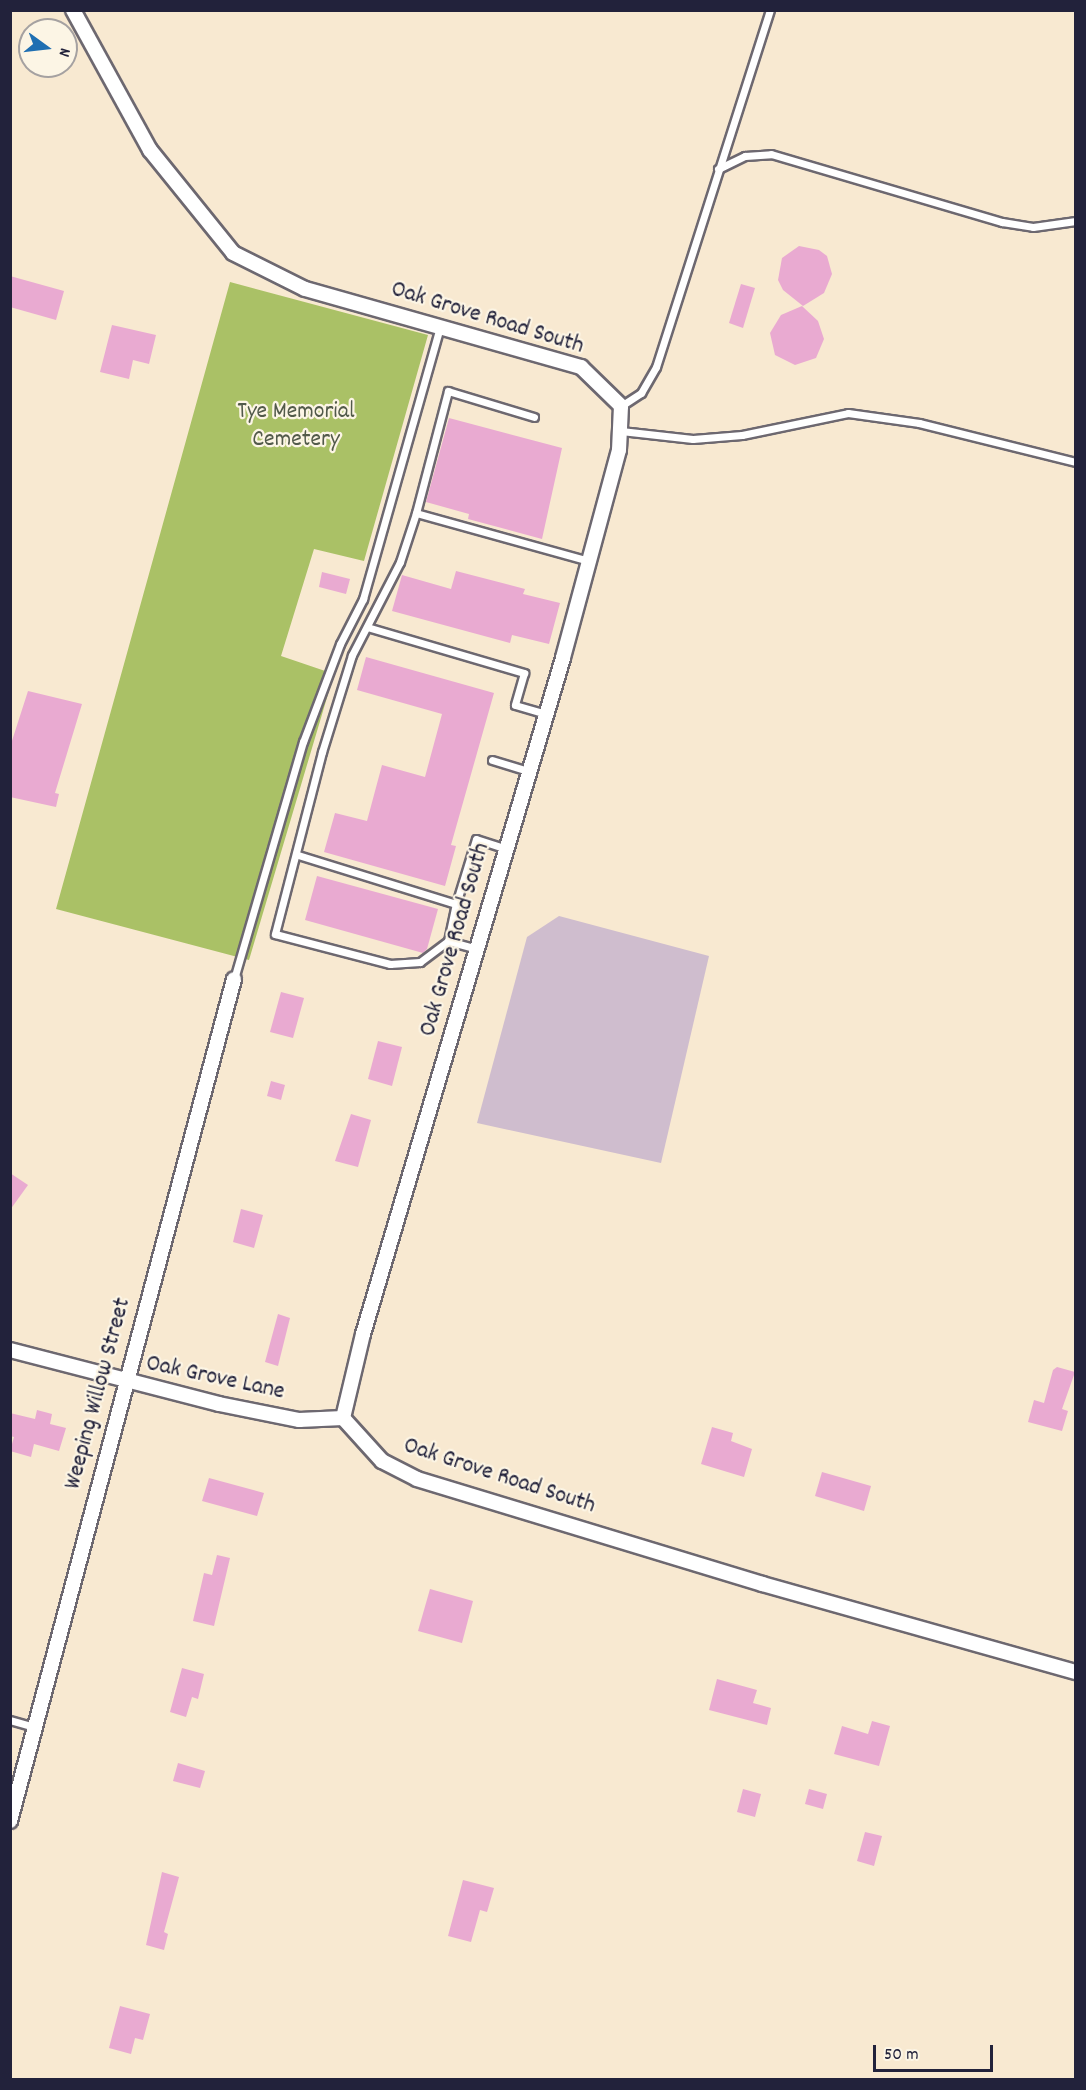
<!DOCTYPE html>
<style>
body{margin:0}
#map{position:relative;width:1086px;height:2090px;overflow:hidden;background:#f8e9d1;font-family:Dekko,sans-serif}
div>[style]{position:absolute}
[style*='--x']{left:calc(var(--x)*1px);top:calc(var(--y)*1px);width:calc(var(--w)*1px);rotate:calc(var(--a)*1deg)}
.industrial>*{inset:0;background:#cfbdce}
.green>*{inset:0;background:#aac166}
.building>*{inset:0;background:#e9aad1}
.roads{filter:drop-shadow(2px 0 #6d6870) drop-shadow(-2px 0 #6d6870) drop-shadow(0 2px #6d6870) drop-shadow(0 -2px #6d6870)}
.lane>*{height:7px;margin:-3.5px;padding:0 3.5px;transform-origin:3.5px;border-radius:3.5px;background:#fff}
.street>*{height:14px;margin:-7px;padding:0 7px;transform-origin:7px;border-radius:7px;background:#fff}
span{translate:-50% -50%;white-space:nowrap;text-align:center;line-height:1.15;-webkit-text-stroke:4.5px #fcf5e5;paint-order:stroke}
.street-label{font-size:24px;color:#22223b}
.park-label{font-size:24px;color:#525a4a}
.frame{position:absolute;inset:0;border:12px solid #22223b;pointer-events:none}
.north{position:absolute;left:18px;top:18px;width:60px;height:60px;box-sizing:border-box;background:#fcf5e5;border:2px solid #a5a1a1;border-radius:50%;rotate:105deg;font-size:16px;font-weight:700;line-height:24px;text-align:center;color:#22223b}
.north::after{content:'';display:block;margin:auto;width:21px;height:27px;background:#1f6fb2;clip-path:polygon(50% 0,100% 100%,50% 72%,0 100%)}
.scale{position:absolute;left:873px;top:2045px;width:120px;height:27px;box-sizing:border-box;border:3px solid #22223b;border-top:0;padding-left:8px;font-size:18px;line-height:21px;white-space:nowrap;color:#22223b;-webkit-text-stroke:4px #fcf5e5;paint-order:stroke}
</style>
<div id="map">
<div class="industrial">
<div style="clip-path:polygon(559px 916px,709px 956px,661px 1163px,477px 1123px,527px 937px)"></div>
</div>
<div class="green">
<div style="clip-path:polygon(230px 282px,428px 335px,364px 561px,314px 549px,281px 656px,334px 674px,249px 960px,56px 909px)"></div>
</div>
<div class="building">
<div style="clip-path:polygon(799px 246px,819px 250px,827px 256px,832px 274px,824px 293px,803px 306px,783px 290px,778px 280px,782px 258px)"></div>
<div style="clip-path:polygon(10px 276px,64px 291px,56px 320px,10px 307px)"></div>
<div style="clip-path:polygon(741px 284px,755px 288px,743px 328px,729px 323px)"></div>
<div style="clip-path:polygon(802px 306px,818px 321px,824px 339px,816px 358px,795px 365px,775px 355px,770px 333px,781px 315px)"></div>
<div style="clip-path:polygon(112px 325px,156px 335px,149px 364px,133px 360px,129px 379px,100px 372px)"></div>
<div style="clip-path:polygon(449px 418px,562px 448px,542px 539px,468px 519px,469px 514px,426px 502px)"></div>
<div style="clip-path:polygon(456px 571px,525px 589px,523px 594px,560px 603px,549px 644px,512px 635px,510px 643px,392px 611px,402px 575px,451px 589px)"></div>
<div style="clip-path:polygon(322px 572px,350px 579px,346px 594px,319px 587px)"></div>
<div style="clip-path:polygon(366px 657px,494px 693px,451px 845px,456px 846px,445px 886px,324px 852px,335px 813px,367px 821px,382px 765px,425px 777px,442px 714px,357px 690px)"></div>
<div style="clip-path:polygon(28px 691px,82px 704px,55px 793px,59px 794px,56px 807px,10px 797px,10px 747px)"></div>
<div style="clip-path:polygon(317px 876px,438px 909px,427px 949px,423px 953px,305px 920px)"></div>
<div style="clip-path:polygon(281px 992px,304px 998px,293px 1038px,270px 1032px)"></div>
<div style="clip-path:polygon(378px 1041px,402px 1047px,392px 1086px,368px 1079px)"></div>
<div style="clip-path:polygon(271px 1081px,285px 1085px,281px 1100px,267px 1096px)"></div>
<div style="clip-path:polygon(351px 1114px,371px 1120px,358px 1167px,335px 1161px)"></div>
<div style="clip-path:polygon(10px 1173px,28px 1185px,10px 1210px)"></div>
<div style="clip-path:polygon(241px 1209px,263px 1215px,254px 1248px,233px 1242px)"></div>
<div style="clip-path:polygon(278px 1314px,290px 1318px,278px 1366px,265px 1362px)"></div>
<div style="clip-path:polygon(1057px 1367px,1075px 1372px,1062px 1409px,1068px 1411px,1062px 1431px,1028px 1422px,1034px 1400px,1044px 1403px,1053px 1370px)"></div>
<div style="clip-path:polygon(37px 1410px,52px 1414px,50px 1424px,66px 1428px,59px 1451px,34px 1444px,31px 1457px,10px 1451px,14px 1437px,10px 1436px,10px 1413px,35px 1419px)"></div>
<div style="clip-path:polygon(712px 1427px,733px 1433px,731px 1441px,752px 1449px,744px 1477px,701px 1464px)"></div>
<div style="clip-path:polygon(822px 1472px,871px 1486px,864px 1511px,815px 1496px)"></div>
<div style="clip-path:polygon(209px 1478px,264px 1493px,257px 1516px,202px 1501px)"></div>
<div style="clip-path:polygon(217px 1555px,230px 1558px,214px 1626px,193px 1621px,204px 1573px,212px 1575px)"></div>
<div style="clip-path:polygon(430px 1589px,473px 1601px,462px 1643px,418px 1631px)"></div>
<div style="clip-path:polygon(182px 1668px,204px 1674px,198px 1699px,192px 1697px,186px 1717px,170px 1712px)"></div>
<div style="clip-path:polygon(717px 1679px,757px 1690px,753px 1703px,771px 1708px,767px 1725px,709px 1710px)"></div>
<div style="clip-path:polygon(872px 1721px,890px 1726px,879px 1766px,834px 1754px,842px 1726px,868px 1734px)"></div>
<div style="clip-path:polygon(178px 1763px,205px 1771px,200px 1788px,173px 1781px)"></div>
<div style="clip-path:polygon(743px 1789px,761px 1794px,755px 1817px,737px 1812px)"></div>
<div style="clip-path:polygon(809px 1789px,827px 1794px,823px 1809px,805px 1804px)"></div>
<div style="clip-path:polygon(865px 1832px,882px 1836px,874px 1866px,857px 1861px)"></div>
<div style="clip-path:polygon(162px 1872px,179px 1877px,164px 1932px,168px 1934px,164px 1950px,146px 1945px)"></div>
<div style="clip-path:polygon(463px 1880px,494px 1888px,487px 1912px,480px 1910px,471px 1942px,448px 1936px)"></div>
<div style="clip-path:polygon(120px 2006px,150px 2014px,143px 2040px,135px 2038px,131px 2054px,109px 2048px)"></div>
</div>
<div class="roads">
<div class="lane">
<div style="--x:718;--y:169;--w:30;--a:-26"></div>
<div style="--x:745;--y:156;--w:26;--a:-4"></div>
<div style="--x:771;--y:154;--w:241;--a:16.4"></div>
<div style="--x:1002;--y:222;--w:31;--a:9"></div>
<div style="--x:1033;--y:227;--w:43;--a:-7.9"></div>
<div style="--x:621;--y:406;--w:24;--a:-33"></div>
<div style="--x:641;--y:393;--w:30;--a:-60"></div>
<div style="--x:656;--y:367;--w:375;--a:-72.3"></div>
<div style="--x:534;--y:417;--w:90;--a:-163.2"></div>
<div style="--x:448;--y:391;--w:126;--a:104.7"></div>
<div style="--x:416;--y:513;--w:180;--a:15.5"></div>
<div style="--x:621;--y:431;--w:72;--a:6.3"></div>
<div style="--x:693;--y:439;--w:49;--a:-4.7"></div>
<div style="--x:742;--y:435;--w:108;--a:-11.7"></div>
<div style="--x:848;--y:413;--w:72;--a:8"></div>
<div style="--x:919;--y:423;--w:162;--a:14"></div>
<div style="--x:416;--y:513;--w:52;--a:108.1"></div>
<div style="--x:400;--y:562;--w:105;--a:117.3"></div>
<div style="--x:352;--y:655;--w:102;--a:107.2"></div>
<div style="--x:322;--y:752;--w:188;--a:104.5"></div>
<div style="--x:275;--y:934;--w:119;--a:14.6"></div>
<div style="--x:390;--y:964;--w:30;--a:-4"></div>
<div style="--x:420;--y:962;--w:35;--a:-37"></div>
<div style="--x:448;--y:941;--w:30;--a:15"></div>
<div style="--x:367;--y:627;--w:164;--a:16.3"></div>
<div style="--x:524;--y:673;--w:33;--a:106"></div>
<div style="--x:515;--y:705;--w:32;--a:16"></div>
<div style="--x:492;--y:760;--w:39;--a:17"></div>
<div style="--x:298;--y:855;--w:165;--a:17.2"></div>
<div style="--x:456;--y:904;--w:68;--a:-72.9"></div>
<div style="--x:476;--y:839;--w:32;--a:18"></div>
<div style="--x:448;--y:941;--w:38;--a:-78"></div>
<div style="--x:234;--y:979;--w:247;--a:-73.8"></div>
<div style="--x:303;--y:742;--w:105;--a:-69.3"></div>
<div style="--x:340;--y:644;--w:51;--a:-62.9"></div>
<div style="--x:363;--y:599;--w:283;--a:-74.2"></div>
<div style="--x:10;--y:1720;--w:26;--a:16"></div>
</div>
<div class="street">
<div style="--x:73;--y:10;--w:160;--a:61.2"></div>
<div style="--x:150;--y:150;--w:132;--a:51.1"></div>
<div style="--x:233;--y:253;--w:80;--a:26.6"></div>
<div style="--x:305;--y:289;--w:287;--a:15.8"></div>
<div style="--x:581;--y:367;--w:56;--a:44.3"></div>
<div style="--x:621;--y:406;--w:44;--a:92.6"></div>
<div style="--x:619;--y:450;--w:215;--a:105.1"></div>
<div style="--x:563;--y:658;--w:705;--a:106.48"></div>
<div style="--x:363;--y:1334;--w:86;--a:103.4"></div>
<div style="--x:343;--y:1418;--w:58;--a:47.8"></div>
<div style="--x:382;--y:1461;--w:39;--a:27"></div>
<div style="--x:417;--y:1479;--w:361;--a:16.9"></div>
<div style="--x:762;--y:1584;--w:326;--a:15.7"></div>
<div style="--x:10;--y:1350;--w:216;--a:14.5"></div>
<div style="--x:219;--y:1404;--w:82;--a:11.3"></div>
<div style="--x:299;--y:1420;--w:44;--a:-2.6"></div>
<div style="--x:10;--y:1821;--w:871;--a:-75.1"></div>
</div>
</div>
<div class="street-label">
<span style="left:487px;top:319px;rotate:17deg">Oak Grove Road South</span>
<span style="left:456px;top:940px;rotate:-74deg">Oak Grove Road South</span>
<span style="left:215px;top:1379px;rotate:12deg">Oak Grove Lane</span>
<span style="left:99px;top:1394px;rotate:-75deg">Weeping Willow Street</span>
<span style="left:499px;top:1477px;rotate:18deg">Oak Grove Road South</span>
</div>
<div class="park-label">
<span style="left:296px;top:427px">Tye Memorial<br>Cemetery</span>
</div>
<div class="frame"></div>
<div class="north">N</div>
<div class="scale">50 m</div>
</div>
